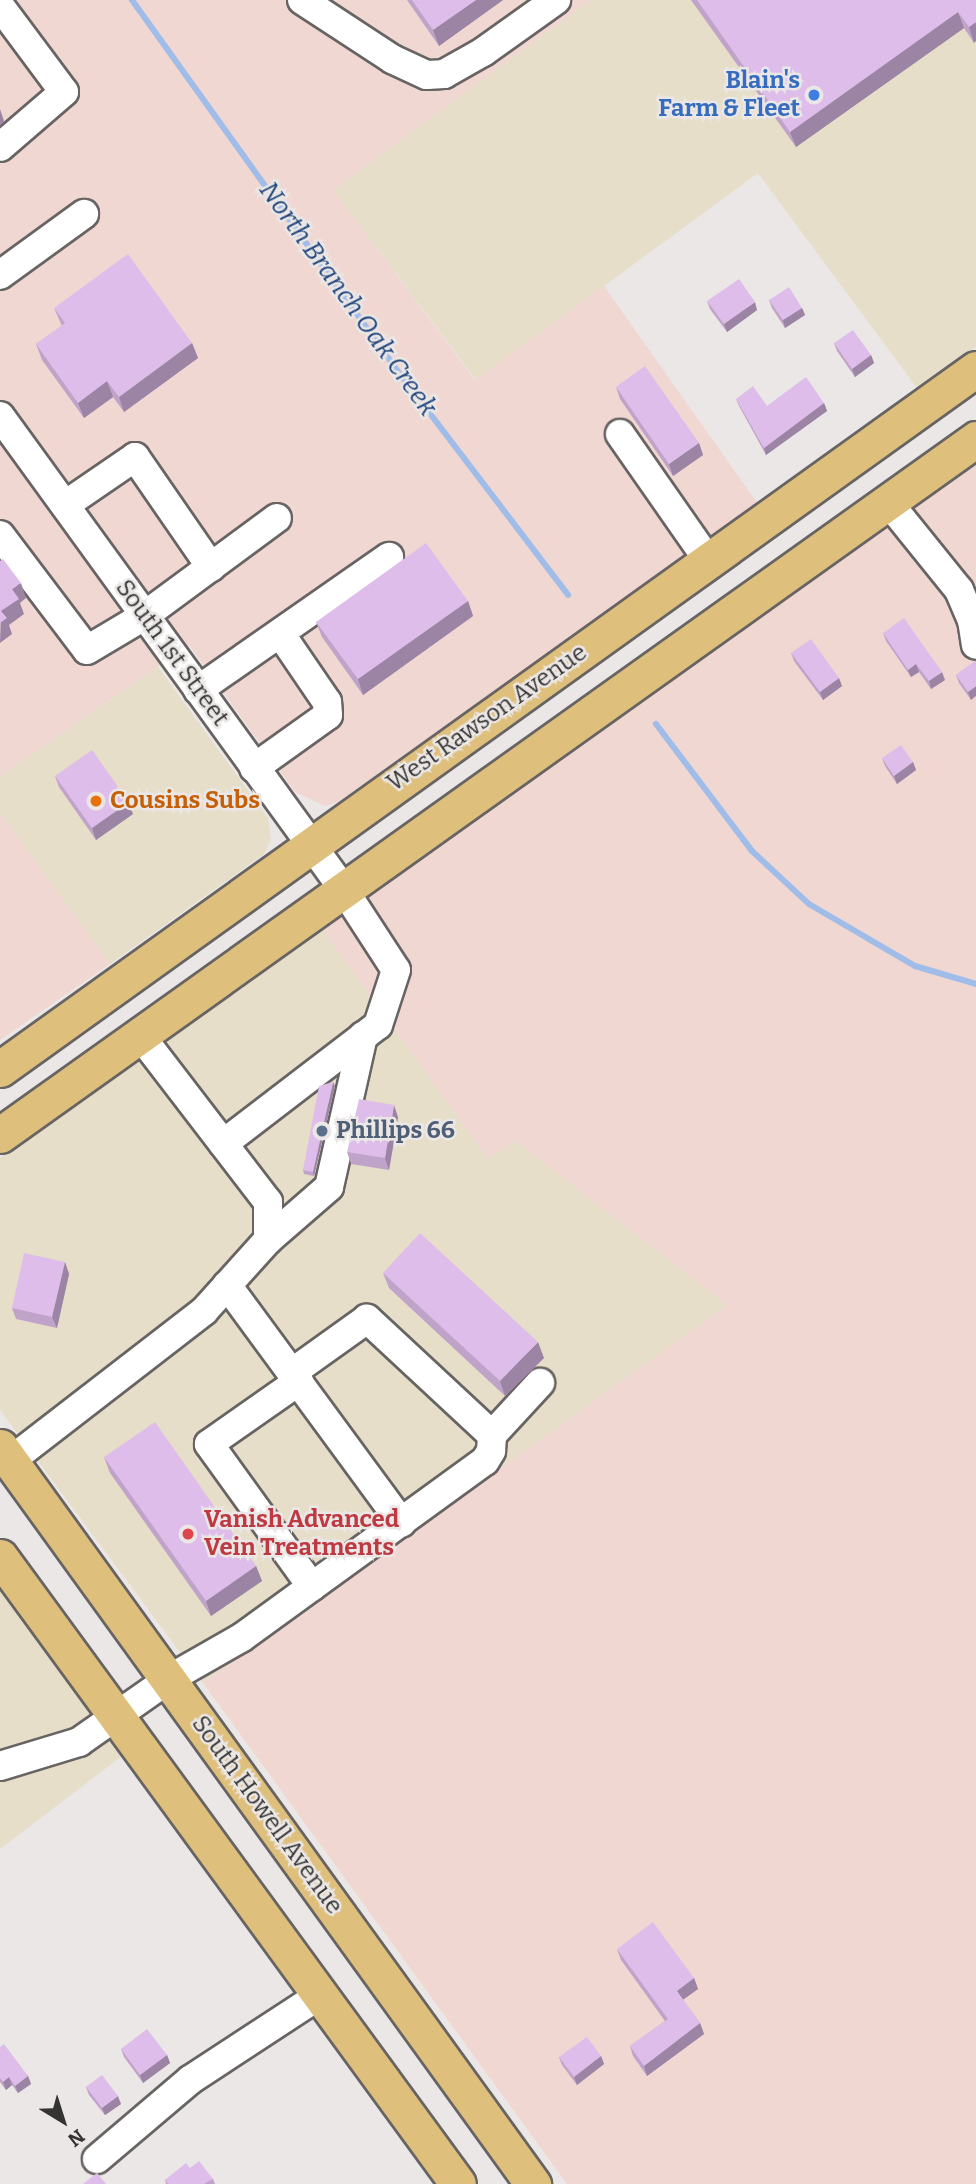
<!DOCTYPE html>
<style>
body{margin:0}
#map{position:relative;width:976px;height:2184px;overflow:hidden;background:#eae7e6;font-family:Bitter,serif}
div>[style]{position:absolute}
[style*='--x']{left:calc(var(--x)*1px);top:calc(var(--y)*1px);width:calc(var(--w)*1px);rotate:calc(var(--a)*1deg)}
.commercial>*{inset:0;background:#e6dec8}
.industrial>*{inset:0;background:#f1d7d2}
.stream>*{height:6px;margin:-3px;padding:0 3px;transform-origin:3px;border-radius:3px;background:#a0bde9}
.roads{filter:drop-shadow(2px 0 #676463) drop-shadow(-2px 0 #676463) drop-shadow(0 2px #676463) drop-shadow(0 -2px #676463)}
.minor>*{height:28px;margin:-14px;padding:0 14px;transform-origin:14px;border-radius:14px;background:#fff}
.major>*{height:35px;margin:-17.5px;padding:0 17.5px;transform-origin:17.5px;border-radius:17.5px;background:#dfbf7c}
.wall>*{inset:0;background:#bfa3c9}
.shaded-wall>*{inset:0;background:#9b84a4}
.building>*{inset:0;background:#debdea}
.dots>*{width:19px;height:19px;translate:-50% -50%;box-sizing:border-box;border:4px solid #eae7e6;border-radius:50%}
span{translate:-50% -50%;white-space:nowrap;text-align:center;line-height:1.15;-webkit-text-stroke:5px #eae7e6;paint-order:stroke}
.shop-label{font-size:24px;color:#366cbe;font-weight:700}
.right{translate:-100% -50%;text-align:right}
.street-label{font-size:24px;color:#343332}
.food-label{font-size:24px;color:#c56008;font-weight:700}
.left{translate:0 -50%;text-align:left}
.service-label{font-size:24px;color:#4e5e75;font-weight:700}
.health-label{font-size:24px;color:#be3a42;font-weight:700}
.water-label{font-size:26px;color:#23467d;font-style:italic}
.north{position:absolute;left:28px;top:2086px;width:70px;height:70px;-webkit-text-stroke:5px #eae7e6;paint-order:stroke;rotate:142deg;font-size:19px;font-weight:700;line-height:28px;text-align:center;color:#343332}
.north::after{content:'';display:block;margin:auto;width:24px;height:32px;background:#343332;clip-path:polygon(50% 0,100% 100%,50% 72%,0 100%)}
</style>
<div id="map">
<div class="commercial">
<div style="clip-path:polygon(591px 0,976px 0,976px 347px,917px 388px,758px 173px,476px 380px,333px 190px)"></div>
<div style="clip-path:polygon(158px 667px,268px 818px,271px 839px,264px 854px,110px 964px,0 813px,0 777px)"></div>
<div style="clip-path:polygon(321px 928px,488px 1158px,516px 1141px,727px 1305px,203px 1683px,0 1410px,0 1158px)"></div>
<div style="clip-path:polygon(0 1587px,122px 1756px,0 1849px)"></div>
</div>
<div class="industrial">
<div style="clip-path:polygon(0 0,591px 0,333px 190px,475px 380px,604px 286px,758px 504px,338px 802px,325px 806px,295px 792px,189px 645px,0 777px)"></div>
<div style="clip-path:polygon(976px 463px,976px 2184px,567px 2184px,203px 1683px,727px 1305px,516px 1141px,488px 1158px,321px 928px)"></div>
<div style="clip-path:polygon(0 813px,110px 964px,0 1040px)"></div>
</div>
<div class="stream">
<div style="--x:132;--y:0;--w:449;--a:54.4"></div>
<div style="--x:393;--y:365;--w:289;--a:52.7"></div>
<div style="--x:656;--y:724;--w:159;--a:52.9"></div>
<div style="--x:752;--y:851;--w:78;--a:42.9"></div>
<div style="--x:809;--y:904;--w:123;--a:30.3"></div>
<div style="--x:915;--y:966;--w:64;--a:16.4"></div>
</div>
<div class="roads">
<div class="minor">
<div style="--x:302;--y:0;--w:108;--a:33.2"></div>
<div style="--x:392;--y:59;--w:38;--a:25"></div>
<div style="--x:427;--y:75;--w:17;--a:-3"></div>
<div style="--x:444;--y:74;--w:45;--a:-29.4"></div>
<div style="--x:483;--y:52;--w:90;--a:-35.5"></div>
<div style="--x:0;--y:6;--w:107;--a:53.3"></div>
<div style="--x:64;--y:92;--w:84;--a:139.3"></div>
<div style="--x:0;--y:275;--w:104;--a:-36"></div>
<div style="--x:0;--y:416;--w:586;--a:54.03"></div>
<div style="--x:344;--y:890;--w:95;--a:57"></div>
<div style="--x:396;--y:970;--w:58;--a:108.1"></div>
<div style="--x:378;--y:1025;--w:195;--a:142.5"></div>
<div style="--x:620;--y:434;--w:154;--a:55.1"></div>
<div style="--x:888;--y:502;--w:113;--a:51.1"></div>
<div style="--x:959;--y:590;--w:33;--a:67"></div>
<div style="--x:972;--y:620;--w:25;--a:81"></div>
<div style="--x:65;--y:505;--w:85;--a:-34.4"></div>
<div style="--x:135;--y:457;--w:134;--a:55.4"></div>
<div style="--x:0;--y:535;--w:144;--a:52.9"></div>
<div style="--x:87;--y:650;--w:66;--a:-30.8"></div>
<div style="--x:144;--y:616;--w:165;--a:-36.4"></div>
<div style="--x:198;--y:690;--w:233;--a:-34.9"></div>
<div style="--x:254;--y:768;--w:91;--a:-35.6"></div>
<div style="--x:328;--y:715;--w:13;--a:-94"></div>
<div style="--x:327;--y:702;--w:83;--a:-124.3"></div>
<div style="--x:268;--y:1240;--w:81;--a:-41"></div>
<div style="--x:329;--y:1187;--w:155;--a:-77.3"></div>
<div style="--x:227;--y:1285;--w:295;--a:53.7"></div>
<div style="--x:299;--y:1381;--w:110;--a:145"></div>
<div style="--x:209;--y:1444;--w:176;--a:54.2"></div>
<div style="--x:492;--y:1435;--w:71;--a:-47.3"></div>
<div style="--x:10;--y:1461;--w:245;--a:-37.7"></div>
<div style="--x:204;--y:1311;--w:96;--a:-48"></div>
<div style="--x:268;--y:1240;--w:38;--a:-90"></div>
<div style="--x:268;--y:1202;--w:210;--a:-127.5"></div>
<div style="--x:0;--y:1766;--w:83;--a:-16.9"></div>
<div style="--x:79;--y:1742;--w:110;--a:-35"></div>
<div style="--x:169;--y:1679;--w:83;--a:-29.7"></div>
<div style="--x:241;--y:1638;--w:301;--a:-36"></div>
<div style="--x:485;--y:1461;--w:12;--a:-59"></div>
<div style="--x:491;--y:1451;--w:16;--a:-86"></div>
<div style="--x:492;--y:1435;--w:171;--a:-137.1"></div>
<div style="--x:367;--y:1319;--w:91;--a:144.4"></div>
<div style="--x:97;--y:2159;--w:122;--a:-40.3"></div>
<div style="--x:190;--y:2080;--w:155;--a:-33.2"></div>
</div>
<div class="major">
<div style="--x:0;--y:1069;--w:1201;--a:-35.65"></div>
<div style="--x:0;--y:1135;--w:1199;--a:-35.49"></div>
<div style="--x:0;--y:1447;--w:910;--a:54.13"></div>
<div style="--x:0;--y:1557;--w:776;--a:53.85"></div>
</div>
</div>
<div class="wall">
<div style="clip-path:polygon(407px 0,503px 0,439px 46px)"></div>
<div style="clip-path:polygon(691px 0,976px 0,974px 43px,964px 28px,796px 147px)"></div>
<div style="clip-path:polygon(769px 300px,802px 308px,805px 315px,785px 328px,772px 308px)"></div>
<div style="clip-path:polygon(707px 301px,757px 310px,727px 332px,710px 309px)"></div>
<div style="clip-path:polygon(54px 308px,192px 343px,198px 358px,124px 412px,113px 397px,84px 418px,42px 360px,36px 344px,62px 326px)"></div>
<div style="clip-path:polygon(834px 343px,871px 355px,874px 363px,855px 377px,837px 351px)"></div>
<div style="clip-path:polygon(616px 387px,699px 443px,703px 455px,673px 476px,620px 399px)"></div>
<div style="clip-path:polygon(736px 399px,767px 406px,824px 403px,827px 411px,766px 455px,739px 406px)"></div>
<div style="clip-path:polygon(468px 601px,473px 616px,363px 695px,322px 637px,316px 622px)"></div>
<div style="clip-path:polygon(883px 633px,945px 680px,931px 689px,919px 672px,911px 677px,886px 641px)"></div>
<div style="clip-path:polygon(791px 653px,842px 686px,823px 700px,794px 661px)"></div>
<div style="clip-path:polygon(976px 661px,971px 700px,959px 683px,956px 675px)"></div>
<div style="clip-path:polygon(882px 758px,913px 762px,916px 770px,897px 784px,885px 766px)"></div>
<div style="clip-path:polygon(55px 776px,133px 814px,96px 840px,59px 787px)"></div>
<div style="clip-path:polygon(335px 1086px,314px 1176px,304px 1174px,303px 1170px)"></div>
<div style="clip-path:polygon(398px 1117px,389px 1170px,351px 1164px,347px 1152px)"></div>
<div style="clip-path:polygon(65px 1262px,69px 1274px,57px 1328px,16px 1319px,12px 1308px)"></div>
<div style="clip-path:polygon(383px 1273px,544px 1358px,505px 1396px,389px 1288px)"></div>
<div style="clip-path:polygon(104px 1457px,256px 1566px,262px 1581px,211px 1616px,110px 1473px)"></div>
<div style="clip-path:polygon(617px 1949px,694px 1978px,698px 1989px,683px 2000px,700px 2023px,704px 2034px,647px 2076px,633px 2056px,630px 2046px,665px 2021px,621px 1960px)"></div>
<div style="clip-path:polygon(0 2047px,28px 2076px,31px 2084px,18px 2093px,12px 2085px,6px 2090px,0 2082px)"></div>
<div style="clip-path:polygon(121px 2049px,167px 2055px,170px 2063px,143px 2083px,124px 2057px)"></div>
<div style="clip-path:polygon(601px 2056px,604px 2064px,577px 2085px,562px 2065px,559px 2057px)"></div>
<div style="clip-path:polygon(86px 2087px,121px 2104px,105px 2115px,89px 2095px)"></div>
<div style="clip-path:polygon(190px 2168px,213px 2179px,215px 2184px,166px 2184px,165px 2180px)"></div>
</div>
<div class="shaded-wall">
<div style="clip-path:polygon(476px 0,503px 0,439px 46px,433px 30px)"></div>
<div style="clip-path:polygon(958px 12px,964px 28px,796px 147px,790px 132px)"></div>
<div style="clip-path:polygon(976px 22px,976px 41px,974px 43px,969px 27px)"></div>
<div style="clip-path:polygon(0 109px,4px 121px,0 126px)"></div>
<div style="clip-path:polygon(755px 302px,757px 310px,727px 332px,724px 324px)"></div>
<div style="clip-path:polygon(802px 308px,805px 315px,785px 328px,783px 320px)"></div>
<div style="clip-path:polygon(192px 343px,198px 358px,124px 412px,119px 397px)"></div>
<div style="clip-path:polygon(871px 355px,874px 363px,855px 377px,852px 369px)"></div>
<div style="clip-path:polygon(107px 381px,113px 397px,84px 418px,78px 403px)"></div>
<div style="clip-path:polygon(824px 403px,827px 411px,766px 455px,764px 448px)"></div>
<div style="clip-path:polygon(699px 443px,703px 455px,673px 476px,669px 464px)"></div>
<div style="clip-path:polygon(21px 583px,26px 598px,20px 603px,24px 614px,9px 625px,12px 634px,0 643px,1px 611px,12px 589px)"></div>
<div style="clip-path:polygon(468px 601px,473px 616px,363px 695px,358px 679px)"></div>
<div style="clip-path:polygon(916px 664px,919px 672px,911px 677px,908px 670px)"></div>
<div style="clip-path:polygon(942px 672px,945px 680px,931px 689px,929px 681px)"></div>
<div style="clip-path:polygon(839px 678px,842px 686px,823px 700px,820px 692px)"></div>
<div style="clip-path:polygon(976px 686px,976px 696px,971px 700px,968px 692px)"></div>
<div style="clip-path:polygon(913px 762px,916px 770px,897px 784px,894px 776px)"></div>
<div style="clip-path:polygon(129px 802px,133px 814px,96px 840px,92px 828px)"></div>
<div style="clip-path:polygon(333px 1082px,335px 1086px,314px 1176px,313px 1172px)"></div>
<div style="clip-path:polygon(394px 1105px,398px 1117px,389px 1170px,385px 1158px)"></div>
<div style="clip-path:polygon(65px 1262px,69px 1274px,57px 1328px,52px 1317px)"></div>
<div style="clip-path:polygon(538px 1342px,544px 1358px,505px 1396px,500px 1381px)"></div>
<div style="clip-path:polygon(256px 1566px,262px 1581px,211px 1616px,206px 1601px)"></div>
<div style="clip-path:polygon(694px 1978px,698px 1989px,681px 2001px,677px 1991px)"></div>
<div style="clip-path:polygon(700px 2023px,704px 2034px,647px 2076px,644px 2066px)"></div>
<div style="clip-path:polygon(167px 2055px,170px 2063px,143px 2083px,140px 2075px)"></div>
<div style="clip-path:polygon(601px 2056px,604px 2064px,577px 2085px,574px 2077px)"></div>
<div style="clip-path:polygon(28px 2076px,31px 2084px,18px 2093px,15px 2086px)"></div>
<div style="clip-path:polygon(9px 2077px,12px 2085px,6px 2090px,3px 2082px)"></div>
<div style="clip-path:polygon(118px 2096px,121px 2104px,105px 2115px,102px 2108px)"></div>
</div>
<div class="building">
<div style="clip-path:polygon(412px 0,476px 0,433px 30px)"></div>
<div style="clip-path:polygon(697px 0,976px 0,976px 22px,969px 27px,958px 12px,790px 132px)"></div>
<div style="clip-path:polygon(128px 254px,192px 343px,119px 397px,107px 381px,78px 403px,36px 344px,65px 323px,54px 308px)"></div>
<div style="clip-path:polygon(739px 279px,755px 302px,724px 324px,707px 301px)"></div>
<div style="clip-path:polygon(789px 287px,802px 308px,783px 320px,769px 300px)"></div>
<div style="clip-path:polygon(853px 330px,871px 355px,852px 369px,834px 343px)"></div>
<div style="clip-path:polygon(645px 366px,699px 443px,669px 464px,616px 387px)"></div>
<div style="clip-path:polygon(806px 377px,824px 403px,764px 448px,736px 399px,753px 386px,767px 406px)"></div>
<div style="clip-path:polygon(426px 543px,468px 601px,358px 679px,316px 622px)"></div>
<div style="clip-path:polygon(3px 559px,21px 583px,12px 589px,19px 599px,1px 611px,7px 618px,0 623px,0 561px)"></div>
<div style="clip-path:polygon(904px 618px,942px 672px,929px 681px,916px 664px,908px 670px,883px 633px)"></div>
<div style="clip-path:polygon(811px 639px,839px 678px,820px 692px,791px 653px)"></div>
<div style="clip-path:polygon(976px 661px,976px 686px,968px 692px,956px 675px)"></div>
<div style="clip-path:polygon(901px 745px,913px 762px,894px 776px,882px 758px)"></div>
<div style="clip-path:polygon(92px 750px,129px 802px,92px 828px,55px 776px)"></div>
<div style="clip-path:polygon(333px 1082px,313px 1172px,303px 1170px,319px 1086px)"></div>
<div style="clip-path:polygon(359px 1099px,394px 1105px,385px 1158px,347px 1152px)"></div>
<div style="clip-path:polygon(420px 1233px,538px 1342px,500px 1381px,383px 1273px)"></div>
<div style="clip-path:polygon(24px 1253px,65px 1262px,52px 1317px,12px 1308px)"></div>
<div style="clip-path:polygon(155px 1422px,256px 1566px,206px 1601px,104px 1457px)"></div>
<div style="clip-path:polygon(653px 1922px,694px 1978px,677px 1991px,700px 2023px,644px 2066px,630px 2046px,668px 2019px,617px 1949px)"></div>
<div style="clip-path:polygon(147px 2029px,167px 2055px,140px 2075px,121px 2049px)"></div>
<div style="clip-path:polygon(587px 2037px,601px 2056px,574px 2077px,559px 2057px)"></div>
<div style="clip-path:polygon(4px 2044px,28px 2076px,15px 2086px,9px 2077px,3px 2082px,0 2078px,0 2047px)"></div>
<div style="clip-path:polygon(102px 2075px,118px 2096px,102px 2108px,86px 2087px)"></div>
<div style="clip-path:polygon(199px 2161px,213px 2179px,204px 2184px,168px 2184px,165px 2180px,186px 2163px,190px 2168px)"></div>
<div style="clip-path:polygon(97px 2173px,106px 2184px,83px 2184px)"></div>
</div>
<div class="dots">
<div style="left:814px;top:95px;background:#3f7fe0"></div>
<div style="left:96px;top:801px;background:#e8710a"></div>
<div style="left:322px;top:1131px;background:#5c6f8a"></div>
<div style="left:188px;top:1534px;background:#e0444e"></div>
</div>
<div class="shop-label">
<span class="right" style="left:800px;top:95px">Blain's<br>Farm &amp; Fleet</span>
</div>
<div class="street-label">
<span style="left:172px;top:653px;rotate:54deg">South 1st Street</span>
<span style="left:487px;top:718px;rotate:-35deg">West Rawson Avenue</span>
<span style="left:267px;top:1815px;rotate:54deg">South Howell Avenue</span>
</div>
<div class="food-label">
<span class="left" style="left:110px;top:801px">Cousins Subs</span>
</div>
<div class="service-label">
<span class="left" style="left:336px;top:1131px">Phillips 66</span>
</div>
<div class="health-label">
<span class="left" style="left:204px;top:1534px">Vanish Advanced<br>Vein Treatments</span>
</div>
<div class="water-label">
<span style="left:348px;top:299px;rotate:54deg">North Branch Oak Creek</span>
</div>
<div class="north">N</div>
</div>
